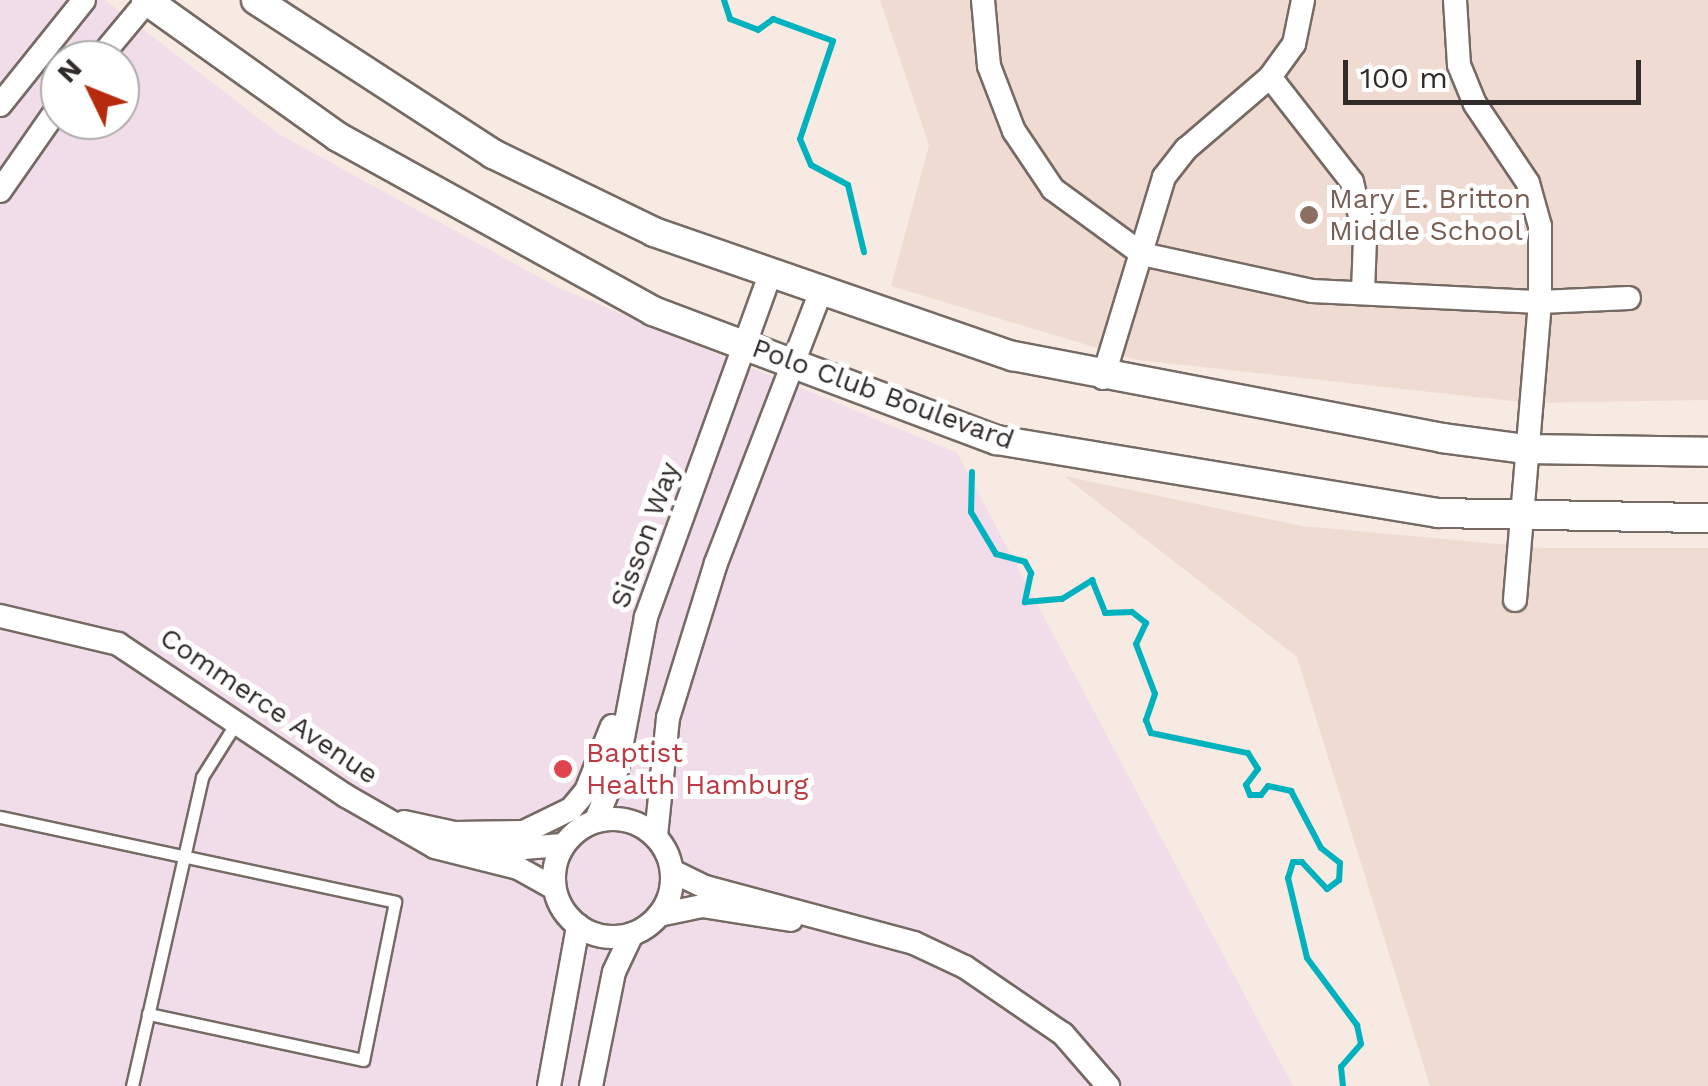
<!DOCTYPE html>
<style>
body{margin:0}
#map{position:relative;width:1708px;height:1086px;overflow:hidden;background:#f7eae3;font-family:"Work Sans",sans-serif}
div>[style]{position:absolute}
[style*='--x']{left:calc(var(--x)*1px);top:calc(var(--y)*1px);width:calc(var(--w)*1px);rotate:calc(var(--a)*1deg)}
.built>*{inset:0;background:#f0dbd2}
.medical>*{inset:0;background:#f1dce9}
.stream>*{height:6px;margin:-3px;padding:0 3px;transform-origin:3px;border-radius:3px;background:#00b2bd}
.roads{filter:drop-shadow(2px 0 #756a64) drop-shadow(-2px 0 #756a64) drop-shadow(0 2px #756a64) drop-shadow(0 -2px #756a64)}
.service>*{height:11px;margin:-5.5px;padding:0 5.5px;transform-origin:5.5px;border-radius:5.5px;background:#fff}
.minor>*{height:22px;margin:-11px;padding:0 11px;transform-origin:11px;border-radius:11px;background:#fff}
.minor>.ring{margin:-11px;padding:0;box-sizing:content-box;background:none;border:22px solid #fff;border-radius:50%}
.tertiary>*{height:28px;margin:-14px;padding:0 14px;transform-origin:14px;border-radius:14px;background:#fff}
.dots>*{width:28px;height:28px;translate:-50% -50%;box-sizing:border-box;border:5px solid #fff;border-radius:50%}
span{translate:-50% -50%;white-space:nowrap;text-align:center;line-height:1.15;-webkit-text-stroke:10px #fff;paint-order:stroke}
.education-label{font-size:28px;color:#785e54}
.left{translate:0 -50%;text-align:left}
.street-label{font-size:28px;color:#312c2a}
.health-label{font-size:28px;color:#be3a42}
.north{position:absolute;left:40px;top:40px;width:100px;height:100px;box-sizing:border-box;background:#fff;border:2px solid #adabaa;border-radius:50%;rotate:313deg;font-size:28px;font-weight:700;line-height:40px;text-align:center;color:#312c2a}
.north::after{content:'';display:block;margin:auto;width:35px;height:45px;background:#b62b0e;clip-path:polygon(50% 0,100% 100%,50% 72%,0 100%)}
.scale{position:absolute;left:1343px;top:60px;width:298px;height:45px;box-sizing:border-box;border:5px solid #312c2a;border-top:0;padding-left:12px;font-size:30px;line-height:35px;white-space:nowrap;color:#312c2a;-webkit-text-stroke:8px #fff;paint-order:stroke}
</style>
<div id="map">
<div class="built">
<div style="clip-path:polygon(880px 0,1708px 0,1708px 400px,1531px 403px,1137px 360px,891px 286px,929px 145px)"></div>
<div style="clip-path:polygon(1064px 476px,1302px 526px,1542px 548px,1708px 548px,1708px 1086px,1430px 1086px,1297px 657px)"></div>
</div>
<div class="medical">
<div style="clip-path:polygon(evenodd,0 0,105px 0,279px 134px,557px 287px,957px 453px,1293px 1086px,0 1086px,0 0,60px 60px,120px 60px,120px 120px,60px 120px,60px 60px)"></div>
</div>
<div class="stream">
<div style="--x:724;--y:0;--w:20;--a:72"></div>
<div style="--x:730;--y:19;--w:30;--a:21"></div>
<div style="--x:758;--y:30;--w:19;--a:-36"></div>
<div style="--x:773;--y:19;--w:64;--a:20.1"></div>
<div style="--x:833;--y:41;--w:103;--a:108.6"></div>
<div style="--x:800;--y:139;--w:28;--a:67"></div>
<div style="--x:811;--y:165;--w:42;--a:28.4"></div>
<div style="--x:848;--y:185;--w:69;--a:76.6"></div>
<div style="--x:972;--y:472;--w:40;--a:91.4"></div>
<div style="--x:971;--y:512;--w:49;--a:59.2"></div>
<div style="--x:996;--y:554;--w:30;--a:15"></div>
<div style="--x:1025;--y:562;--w:13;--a:61"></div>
<div style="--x:1031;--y:573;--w:30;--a:102"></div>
<div style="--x:1025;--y:602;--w:37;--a:-5"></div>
<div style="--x:1062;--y:599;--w:36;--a:-32"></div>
<div style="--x:1092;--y:580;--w:35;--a:68"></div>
<div style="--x:1105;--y:613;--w:27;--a:-2"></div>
<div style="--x:1132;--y:612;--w:18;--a:38"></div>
<div style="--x:1146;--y:623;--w:23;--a:115"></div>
<div style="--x:1136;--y:644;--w:53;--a:69.2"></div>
<div style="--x:1155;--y:694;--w:28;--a:109"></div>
<div style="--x:1146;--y:720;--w:14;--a:69"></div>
<div style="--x:1151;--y:733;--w:99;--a:11.7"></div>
<div style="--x:1248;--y:753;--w:19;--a:58"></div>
<div style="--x:1258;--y:769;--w:20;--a:127"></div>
<div style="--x:1246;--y:785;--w:11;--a:68"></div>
<div style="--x:1250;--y:795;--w:11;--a:0"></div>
<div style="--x:1261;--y:795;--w:11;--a:-52"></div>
<div style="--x:1268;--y:786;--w:24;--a:12"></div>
<div style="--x:1291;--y:791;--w:64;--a:62.2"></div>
<div style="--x:1321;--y:848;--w:24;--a:38"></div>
<div style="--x:1340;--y:863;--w:17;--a:93"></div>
<div style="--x:1339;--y:880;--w:15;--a:143"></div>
<div style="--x:1327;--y:889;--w:37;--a:-133"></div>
<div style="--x:1302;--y:862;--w:9;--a:180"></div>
<div style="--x:1293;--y:862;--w:17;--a:107"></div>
<div style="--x:1288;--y:878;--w:82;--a:76.6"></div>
<div style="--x:1307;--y:958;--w:84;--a:53.3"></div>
<div style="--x:1357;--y:1025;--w:19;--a:78"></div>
<div style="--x:1361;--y:1044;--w:30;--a:131"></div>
<div style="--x:1341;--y:1067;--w:19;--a:84"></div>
</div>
<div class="roads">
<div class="service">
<div style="--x:0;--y:817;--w:404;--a:12.1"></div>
<div style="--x:395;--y:902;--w:161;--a:101.4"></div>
<div style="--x:363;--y:1060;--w:220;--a:-167.9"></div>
<div style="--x:132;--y:1086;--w:317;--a:-77.2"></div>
<div style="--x:202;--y:777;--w:64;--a:-57.8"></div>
</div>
<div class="minor">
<div style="--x:983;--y:0;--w:66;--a:84.8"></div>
<div style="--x:989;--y:66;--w:70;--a:69"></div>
<div style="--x:1014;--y:131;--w:70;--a:56.1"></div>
<div style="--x:1053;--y:189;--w:110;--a:36.1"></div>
<div style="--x:1142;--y:254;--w:174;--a:12.3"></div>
<div style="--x:1312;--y:291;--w:228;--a:2.8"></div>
<div style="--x:1540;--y:302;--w:89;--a:-2.6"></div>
<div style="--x:1455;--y:0;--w:65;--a:86.5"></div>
<div style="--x:1459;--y:65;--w:42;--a:67.7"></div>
<div style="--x:1475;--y:104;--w:95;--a:56.1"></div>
<div style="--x:1528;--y:183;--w:45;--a:74.4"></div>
<div style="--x:1540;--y:226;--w:76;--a:90"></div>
<div style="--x:1540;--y:302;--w:299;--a:94.8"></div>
<div style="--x:98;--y:60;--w:78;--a:-50.2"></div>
<div style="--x:1270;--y:77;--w:133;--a:52"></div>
<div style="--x:1352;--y:182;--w:57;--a:76.9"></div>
<div style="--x:1365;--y:238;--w:54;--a:92.1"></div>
<div style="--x:0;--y:105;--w:134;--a:-51.3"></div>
<div style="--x:0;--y:191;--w:105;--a:-55.1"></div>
<div style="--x:1103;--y:378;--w:210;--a:-73.1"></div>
<div style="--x:1164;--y:177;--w:36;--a:-52"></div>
<div style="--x:1186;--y:149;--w:111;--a:-40.6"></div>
<div style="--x:1270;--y:77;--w:41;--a:-54"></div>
<div style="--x:1294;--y:44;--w:45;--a:-78.4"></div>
<div style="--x:0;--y:616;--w:121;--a:13.3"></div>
<div style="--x:118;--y:644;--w:274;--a:33.7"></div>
<div style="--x:346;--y:796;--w:103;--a:29.8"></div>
<div style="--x:435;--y:847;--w:86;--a:14.2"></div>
<div style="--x:518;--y:868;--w:41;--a:29.1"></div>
<div class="ring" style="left:554px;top:819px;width:96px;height:96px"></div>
<div style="--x:596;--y:820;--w:55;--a:-67.6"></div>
<div style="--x:617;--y:769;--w:155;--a:-79.2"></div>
<div style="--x:646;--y:617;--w:364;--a:-70.1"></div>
<div style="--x:404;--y:822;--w:122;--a:12.3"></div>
<div style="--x:523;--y:848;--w:40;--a:-4.3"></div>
<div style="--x:455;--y:833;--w:69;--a:-0.8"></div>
<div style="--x:524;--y:832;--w:52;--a:-26.1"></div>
<div style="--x:571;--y:809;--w:23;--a:-50"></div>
<div style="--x:586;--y:791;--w:70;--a:-68.2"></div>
<div style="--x:656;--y:836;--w:119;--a:-84.2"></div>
<div style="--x:668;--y:718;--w:162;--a:-72.8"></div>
<div style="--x:716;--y:563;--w:289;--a:-68.9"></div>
<div style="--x:672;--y:871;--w:37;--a:26"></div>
<div style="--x:705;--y:887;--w:216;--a:15"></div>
<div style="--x:914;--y:943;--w:56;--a:25.2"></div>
<div style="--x:965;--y:967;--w:119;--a:34.4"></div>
<div style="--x:1063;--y:1034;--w:69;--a:49.1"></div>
<div style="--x:659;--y:915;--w:44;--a:-11.8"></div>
<div style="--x:702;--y:906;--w:90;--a:8.9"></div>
<div style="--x:549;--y:1086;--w:163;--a:-79.7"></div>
<div style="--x:591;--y:1086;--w:116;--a:-78.6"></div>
<div style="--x:614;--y:972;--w:42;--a:-64.7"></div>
</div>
<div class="tertiary">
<div style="--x:146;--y:0;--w:236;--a:35.5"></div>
<div style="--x:338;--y:137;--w:360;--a:28.9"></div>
<div style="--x:653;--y:311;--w:367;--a:20.6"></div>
<div style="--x:997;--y:440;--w:447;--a:9.4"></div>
<div style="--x:1438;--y:513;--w:270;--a:1.1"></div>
<div style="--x:256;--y:0;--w:283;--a:33"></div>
<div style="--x:493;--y:154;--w:179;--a:25.8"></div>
<div style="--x:654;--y:232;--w:380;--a:19.1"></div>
<div style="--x:1013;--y:356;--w:437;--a:10.8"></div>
<div style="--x:1442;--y:438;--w:85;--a:7.5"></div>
<div style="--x:1526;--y:449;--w:182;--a:0.9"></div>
</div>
</div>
<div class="dots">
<div style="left:1309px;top:215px;background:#8d6e63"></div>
<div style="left:563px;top:769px;background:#e0444e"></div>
</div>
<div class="education-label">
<span class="left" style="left:1329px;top:215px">Mary E. Britton<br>Middle School</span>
</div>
<div class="street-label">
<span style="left:883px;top:394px;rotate:20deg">Polo Club Boulevard</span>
<span style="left:645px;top:535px;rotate:-70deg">Sisson Way</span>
<span style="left:269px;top:706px;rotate:34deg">Commerce Avenue</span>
</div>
<div class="health-label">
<span class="left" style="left:586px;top:769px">Baptist<br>Health Hamburg</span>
</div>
<div class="north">N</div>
<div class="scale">100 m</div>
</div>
